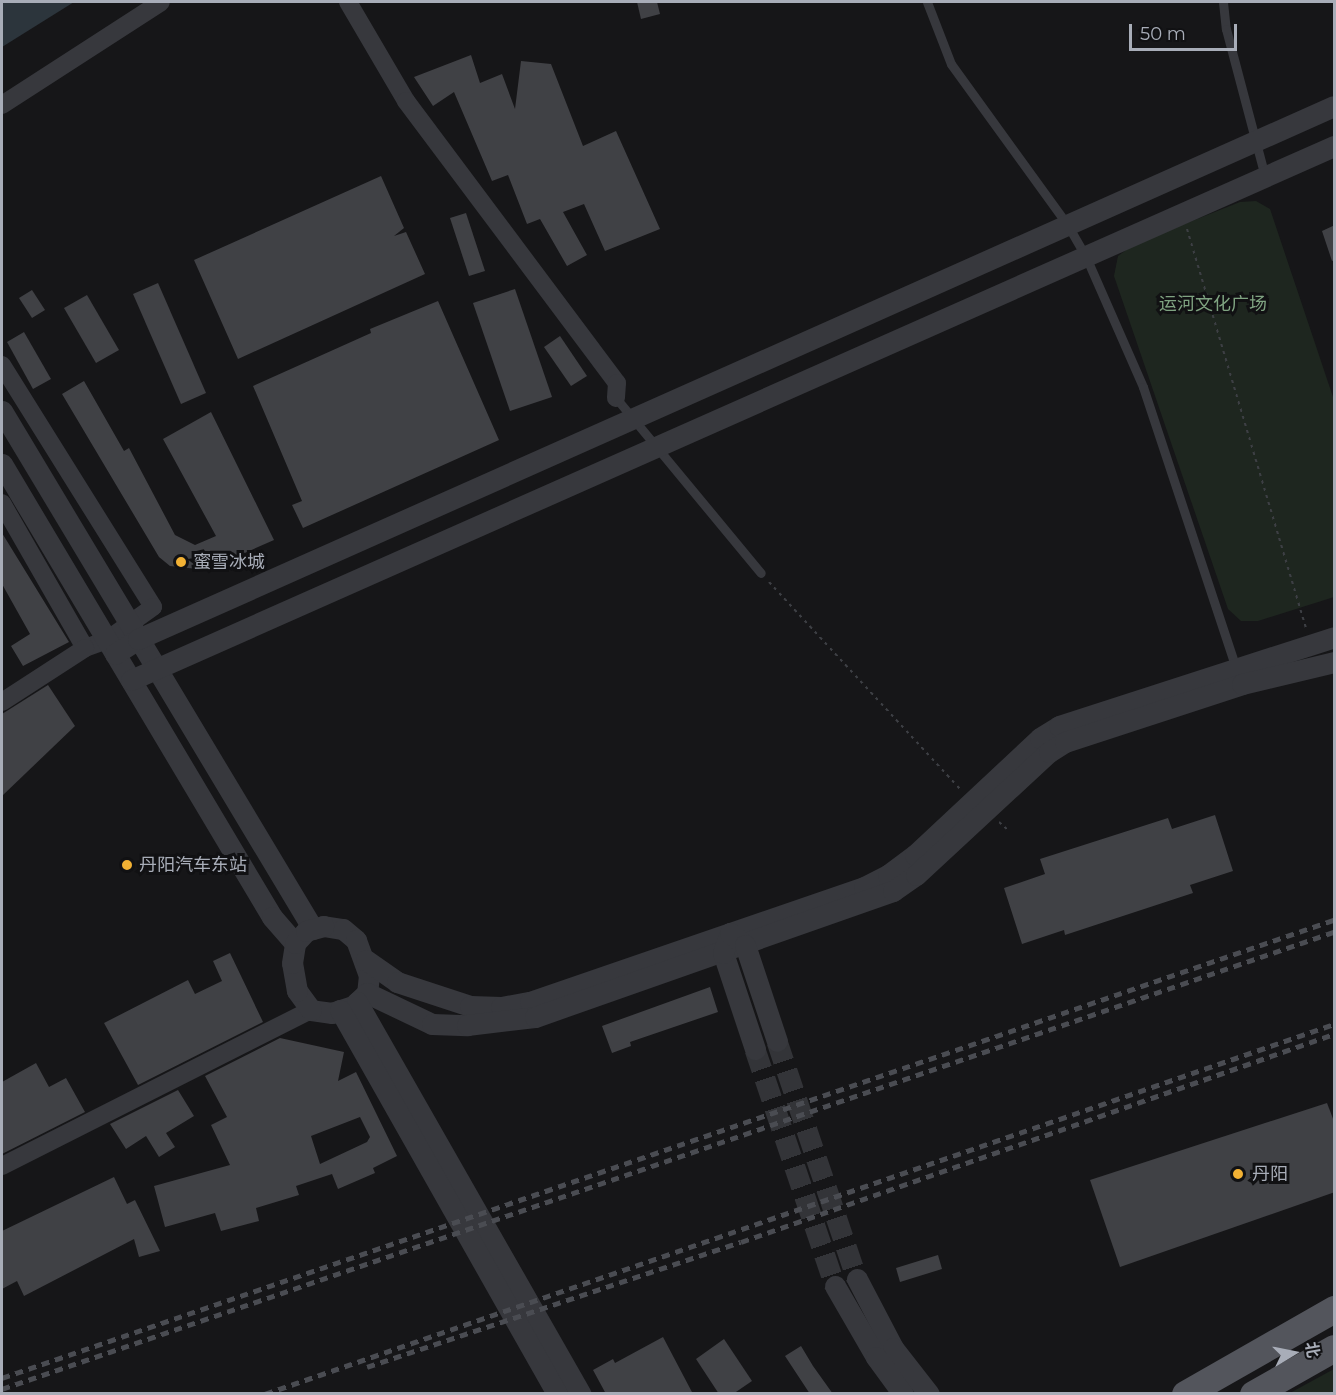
<!DOCTYPE html>
<meta charset="utf-8">
<style>
body{margin:0}
#map{position:relative;width:1336px;height:1395px;overflow:hidden;background:#161618;font-family:Montserrat,"Noto Sans SC",sans-serif}
div>[style]{position:absolute}
[style*='--x']{left:calc(var(--x)*1px);top:calc(var(--y)*1px);width:calc(var(--w)*1px);rotate:calc(var(--a)*1deg)}
.green>*{inset:0;background:#1e261f}
.water>*{inset:0;background:#2c353c}
.building>*{inset:0;background:#404145}
.tertiary-tunnel>*{height:21px;margin-top:-10.5px;transform-origin:0;background:repeating-linear-gradient(90deg,#333438 0 21px,transparent 0 31px)}
.path>*{height:2px;margin-top:-1px;transform-origin:0;background:repeating-linear-gradient(90deg,#3d3f44 0 3px,transparent 0 7.5px)}
.service>*{height:9px;margin:-4.5px;padding:0 4.5px;transform-origin:4.5px;border-radius:4.5px;background:#37383d}
.minor>*{height:18px;margin:-9px;padding:0 9px;transform-origin:9px;border-radius:9px;background:#37383d}
.tertiary>*{height:21px;margin:-10.5px;padding:0 10.5px;transform-origin:10.5px;border-radius:10.5px;background:#37383d}
.primary>*{height:27px;margin:-13.5px;padding:0 13.5px;transform-origin:13.5px;border-radius:13.5px;background:#53555c}
.rail>*{height:4.5px;margin-top:-2.25px;transform-origin:0;background:repeating-linear-gradient(90deg,#4a4c52 0 8px,transparent 0 14px)}
.dots>*{width:16px;height:16px;translate:-50% -50%;box-sizing:border-box;border:3px solid #111113;border-radius:50%}
span{translate:-50% -50%;white-space:nowrap;text-align:center;line-height:1.15;-webkit-text-stroke:6px #111113;paint-order:stroke}
.park-label{font-size:18px;color:#7fa381}
.poi-label{font-size:18px;color:#a8adb8}
.left{translate:0 -50%;text-align:left}
.frame{position:absolute;inset:0;border:3px solid #a8adb8;pointer-events:none}
.north{position:absolute;left:1264px;top:1323px;width:60px;height:60px;-webkit-text-stroke:4px #111113;paint-order:stroke;rotate:80deg;font-size:16px;font-weight:700;line-height:24px;text-align:center;color:#a8adb8}
.north::after{content:'';display:block;margin:auto;width:21px;height:27px;background:#a8adb8;clip-path:polygon(50% 0,100% 100%,50% 72%,0 100%)}
.scale{position:absolute;left:1129px;top:24px;width:108px;height:27px;box-sizing:border-box;border:3px solid #a8adb8;border-top:0;padding-left:8px;font-size:18px;line-height:21px;white-space:nowrap;color:#a8adb8;-webkit-text-stroke:4px #111113;paint-order:stroke}
</style>
<div id="map">
<div class="green">
<div style="clip-path:polygon(1256px 201px,1270px 209px,1334px 400px,1334px 597px,1258px 621px,1241px 621px,1228px 609px,1114px 276px,1118px 256px,1134px 244px,1240px 202px)"></div>
<div style="clip-path:polygon(1334px 1369px,1334px 1393px,1290px 1393px)"></div>
</div>
<div class="water">
<div style="clip-path:polygon(2px 2px,74px 2px,2px 47px)"></div>
</div>
<div class="building">
<div style="clip-path:polygon(637px 2px,657px 2px,660px 14px,641px 19px)"></div>
<div style="clip-path:polygon(471px 55px,480px 83px,502px 74px,515px 109px,521px 61px,551px 64px,583px 146px,616px 131px,660px 229px,605px 251px,584px 204px,563px 212px,587px 255px,567px 266px,540px 219px,527px 224px,508px 175px,492px 181px,454px 92px,433px 106px,414px 77px)"></div>
<div style="clip-path:polygon(381px 176px,404px 228px,394px 236px,406px 232px,425px 274px,238px 359px,194px 260px)"></div>
<div style="clip-path:polygon(466px 213px,485px 271px,469px 276px,450px 218px)"></div>
<div style="clip-path:polygon(1335px 225px,1335px 260px,1332px 261px,1322px 231px)"></div>
<div style="clip-path:polygon(158px 283px,206px 393px,181px 404px,133px 294px)"></div>
<div style="clip-path:polygon(515px 289px,552px 397px,510px 411px,473px 303px)"></div>
<div style="clip-path:polygon(32px 290px,45px 310px,32px 318px,19px 298px)"></div>
<div style="clip-path:polygon(87px 295px,119px 350px,96px 363px,64px 308px)"></div>
<div style="clip-path:polygon(438px 301px,499px 440px,303px 528px,292px 505px,302px 501px,253px 386px,371px 333px,370px 329px)"></div>
<div style="clip-path:polygon(24px 332px,51px 379px,33px 389px,7px 342px)"></div>
<div style="clip-path:polygon(560px 336px,587px 376px,571px 386px,544px 347px)"></div>
<div style="clip-path:polygon(84px 381px,124px 451px,129px 448px,175px 535px,195px 545px,216px 536px,163px 439px,211px 412px,274px 540px,206px 570px,170px 566px,159px 557px,62px 394px)"></div>
<div style="clip-path:polygon(2px 533px,69px 642px,23px 666px,11px 646px,30px 634px,2px 584px)"></div>
<div style="clip-path:polygon(48px 685px,75px 726px,2px 796px,2px 714px)"></div>
<div style="clip-path:polygon(1215px 815px,1233px 871px,1190px 885px,1193px 893px,1065px 935px,1064px 930px,1022px 944px,1004px 888px,1045px 874px,1040px 859px,1168px 818px,1172px 829px)"></div>
<div style="clip-path:polygon(230px 953px,263px 1022px,138px 1085px,104px 1023px,188px 980px,195px 994px,222px 981px,213px 961px)"></div>
<div style="clip-path:polygon(710px 987px,718px 1012px,630px 1042px,631px 1046px,612px 1053px,602px 1026px)"></div>
<div style="clip-path:polygon(evenodd,280px 1038px,344px 1052px,338px 1081px,356px 1072px,397px 1156px,373px 1168px,375px 1173px,338px 1189px,332px 1174px,296px 1186px,299px 1195px,256px 1208px,259px 1221px,221px 1231px,215px 1213px,165px 1227px,154px 1186px,230px 1165px,211px 1125px,227px 1117px,205px 1076px,280px 1038px,360px 1117px,370px 1137px,367px 1142px,320px 1164px,311px 1136px,360px 1117px)"></div>
<div style="clip-path:polygon(36px 1063px,49px 1087px,66px 1078px,85px 1112px,2px 1154px,2px 1082px)"></div>
<div style="clip-path:polygon(178px 1090px,194px 1116px,166px 1133px,175px 1147px,159px 1157px,146px 1136px,126px 1149px,110px 1124px)"></div>
<div style="clip-path:polygon(1327px 1103px,1335px 1124px,1335px 1192px,1120px 1267px,1090px 1180px)"></div>
<div style="clip-path:polygon(114px 1177px,127px 1204px,135px 1200px,160px 1251px,139px 1257px,134px 1239px,24px 1296px,17px 1281px,2px 1289px,2px 1231px)"></div>
<div style="clip-path:polygon(938px 1255px,942px 1269px,900px 1282px,896px 1268px)"></div>
<div style="clip-path:polygon(663px 1337px,693px 1394px,606px 1394px,593px 1370px,613px 1359px,615px 1363px)"></div>
<div style="clip-path:polygon(724px 1339px,752px 1381px,733px 1394px,719px 1394px,696px 1359px)"></div>
<div style="clip-path:polygon(801px 1346px,813px 1366px,833px 1394px,810px 1394px,785px 1356px)"></div>
</div>
<div class="tertiary-tunnel">
<div style="--x:777;--y:1041;--w:251;--a:71.4"></div>
<div style="--x:755;--y:1049;--w:250;--a:71.3"></div>
</div>
<div class="path">
<div style="--x:1187;--y:229;--w:417;--a:73.4"></div>
<div style="--x:769;--y:582;--w:282;--a:47.3"></div>
<div style="--x:999;--y:822;--w:12;--a:42"></div>
</div>
<div class="service">
<div style="--x:927;--y:2;--w:66;--a:68.8"></div>
<div style="--x:951;--y:64;--w:198;--a:54.1"></div>
<div style="--x:1067;--y:224;--w:38;--a:60"></div>
<div style="--x:1086;--y:257;--w:142;--a:66.3"></div>
<div style="--x:1143;--y:387;--w:297;--a:71.7"></div>
<div style="--x:1223;--y:2;--w:27;--a:84"></div>
<div style="--x:1226;--y:29;--w:153;--a:75.2"></div>
<div style="--x:616;--y:398;--w:227;--a:50.4"></div>
</div>
<div class="minor">
<div style="--x:348;--y:2;--w:115;--a:59.6"></div>
<div style="--x:406;--y:101;--w:352;--a:53.2"></div>
<div style="--x:617;--y:383;--w:15;--a:94"></div>
<div style="--x:2;--y:105;--w:189;--a:-32.9"></div>
<div style="--x:2;--y:365;--w:285;--a:58"></div>
<div style="--x:153;--y:607;--w:57;--a:144.3"></div>
<div style="--x:107;--y:640;--w:23;--a:160"></div>
<div style="--x:85;--y:648;--w:167;--a:-119.8"></div>
<div style="--x:2;--y:702;--w:99;--a:-33"></div>
<div style="--x:2;--y:1166;--w:346;--a:-26.8"></div>
</div>
<div class="tertiary">
<div style="--x:2;--y:411;--w:604;--a:59.02"></div>
<div style="--x:2;--y:464;--w:527;--a:59.2"></div>
<div style="--x:272;--y:917;--w:35;--a:49"></div>
<div style="--x:115;--y:654;--w:27;--a:-33"></div>
<div style="--x:138;--y:639;--w:1309;--a:-24.02"></div>
<div style="--x:131;--y:680;--w:1316;--a:-23.94"></div>
<div style="--x:323;--y:926;--w:20;--a:9"></div>
<div style="--x:343;--y:929;--w:17;--a:40"></div>
<div style="--x:356;--y:940;--w:37;--a:70"></div>
<div style="--x:369;--y:975;--w:18;--a:96"></div>
<div style="--x:367;--y:993;--w:19;--a:137"></div>
<div style="--x:353;--y:1006;--w:22;--a:162"></div>
<div style="--x:332;--y:1013;--w:21;--a:-172"></div>
<div style="--x:311;--y:1010;--w:24;--a:-126"></div>
<div style="--x:297;--y:991;--w:28;--a:-100"></div>
<div style="--x:292;--y:963;--w:20;--a:-81"></div>
<div style="--x:295;--y:943;--w:16;--a:-47"></div>
<div style="--x:306;--y:931;--w:18;--a:-16"></div>
<div style="--x:366;--y:960;--w:38;--a:35"></div>
<div style="--x:397;--y:982;--w:77;--a:18.2"></div>
<div style="--x:470;--y:1006;--w:31;--a:2"></div>
<div style="--x:501;--y:1007;--w:29;--a:-10"></div>
<div style="--x:530;--y:1002;--w:353;--a:-19"></div>
<div style="--x:864;--y:887;--w:27;--a:-27"></div>
<div style="--x:888;--y:875;--w:34;--a:-37"></div>
<div style="--x:915;--y:855;--w:171;--a:-43.1"></div>
<div style="--x:1040;--y:738;--w:22;--a:-32"></div>
<div style="--x:1059;--y:726;--w:289;--a:-17.9"></div>
<div style="--x:367;--y:993;--w:72;--a:25.5"></div>
<div style="--x:432;--y:1024;--w:35;--a:2"></div>
<div style="--x:467;--y:1025;--w:68;--a:-6.7"></div>
<div style="--x:535;--y:1017;--w:380;--a:-19.4"></div>
<div style="--x:893;--y:891;--w:28;--a:-35"></div>
<div style="--x:916;--y:875;--w:181;--a:-42.8"></div>
<div style="--x:1049;--y:752;--w:19;--a:-32"></div>
<div style="--x:1065;--y:742;--w:186;--a:-18.1"></div>
<div style="--x:1242;--y:684;--w:95;--a:-13.4"></div>
<div style="--x:357;--y:1002;--w:451;--a:60.3"></div>
<div style="--x:340;--y:1010;--w:441;--a:60.5"></div>
<div style="--x:755;--y:1049;--w:101;--a:-108.4"></div>
<div style="--x:723;--y:953;--w:21;--a:-71"></div>
<div style="--x:730;--y:933;--w:19;--a:39"></div>
<div style="--x:745;--y:945;--w:101;--a:71.6"></div>
<div style="--x:857;--y:1279;--w:78;--a:62.4"></div>
<div style="--x:893;--y:1348;--w:58;--a:52"></div>
<div style="--x:835;--y:1286;--w:82;--a:60"></div>
<div style="--x:876;--y:1357;--w:46;--a:53.9"></div>
</div>
<div class="primary">
<div style="--x:1185;--y:1394;--w:172;--a:-29.7"></div>
<div style="--x:1253;--y:1394;--w:93;--a:-29.6"></div>
</div>
<div class="rail">
<div style="--x:367;--y:1367;--w:394;--a:-18.5"></div>
<div style="--x:741;--y:1242;--w:628;--a:-19.33"></div>
<div style="--x:2;--y:1378;--w:1409;--a:-18.98"></div>
<div style="--x:2;--y:1389;--w:1408;--a:-18.94"></div>
<div style="--x:265;--y:1394;--w:1131;--a:-19.09"></div>
</div>
<div class="dots">
<div style="left:181px;top:562px;background:#f2b134"></div>
<div style="left:127px;top:865px;background:#f2b134"></div>
<div style="left:1238px;top:1174px;background:#f2b134"></div>
</div>
<div class="park-label">
<span style="left:1213px;top:304px">运河文化广场</span>
</div>
<div class="poi-label">
<span class="left" style="left:193px;top:562px">蜜雪冰城</span>
<span class="left" style="left:139px;top:865px">丹阳汽车东站</span>
<span class="left" style="left:1252px;top:1174px">丹阳</span>
</div>
<div class="frame"></div>
<div class="north">北</div>
<div class="scale">50 m</div>
</div>
